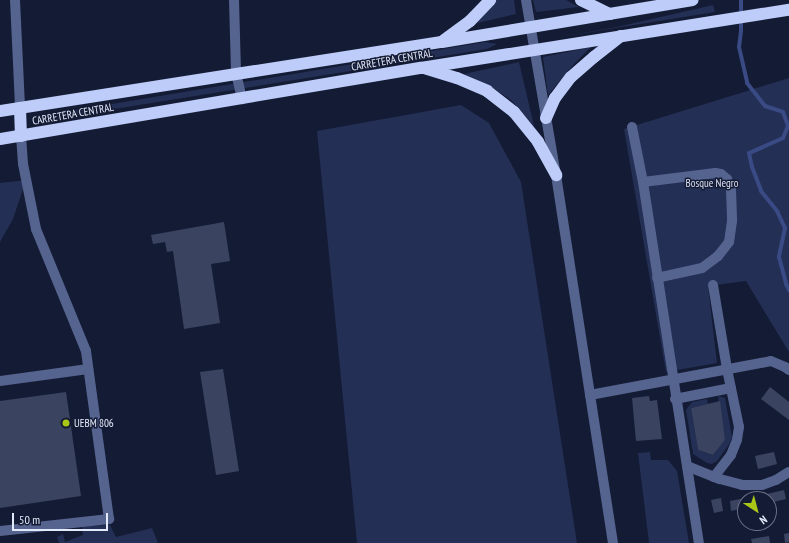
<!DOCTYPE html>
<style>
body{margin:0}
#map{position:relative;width:789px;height:543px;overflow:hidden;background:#141b34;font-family:"PT Sans Narrow",sans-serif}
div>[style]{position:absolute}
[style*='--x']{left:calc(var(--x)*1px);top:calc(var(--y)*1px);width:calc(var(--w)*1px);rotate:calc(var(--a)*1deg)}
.green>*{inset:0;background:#242f55}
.stream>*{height:4px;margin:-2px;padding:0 2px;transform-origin:2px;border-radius:2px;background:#394a84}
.building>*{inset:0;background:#3a4360}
.minor>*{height:10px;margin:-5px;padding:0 5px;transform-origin:5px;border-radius:5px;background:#55638f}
.highway>*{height:12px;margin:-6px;padding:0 6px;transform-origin:6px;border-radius:6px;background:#bdccf8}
.dots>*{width:11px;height:11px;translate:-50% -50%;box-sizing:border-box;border:2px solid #141b34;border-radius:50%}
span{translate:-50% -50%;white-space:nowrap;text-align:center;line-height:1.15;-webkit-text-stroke:3px #141b34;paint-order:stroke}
.street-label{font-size:11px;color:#e3eafb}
.park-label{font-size:11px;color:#dae0f2}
.poi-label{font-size:11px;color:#e3eafb}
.left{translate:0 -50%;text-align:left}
.north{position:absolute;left:737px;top:491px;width:40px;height:40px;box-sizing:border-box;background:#141b34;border:1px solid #676e84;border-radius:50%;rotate:144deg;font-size:11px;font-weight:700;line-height:16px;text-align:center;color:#e3eafb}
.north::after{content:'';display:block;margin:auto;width:14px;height:18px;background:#aac717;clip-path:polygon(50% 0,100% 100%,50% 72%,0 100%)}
.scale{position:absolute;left:12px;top:513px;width:96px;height:18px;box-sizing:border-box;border:2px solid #e3eafb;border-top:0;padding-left:5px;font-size:12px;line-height:14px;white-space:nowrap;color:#e3eafb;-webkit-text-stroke:3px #141b34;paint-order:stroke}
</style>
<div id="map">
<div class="green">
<div style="clip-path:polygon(496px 0,514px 0,516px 14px,473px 24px)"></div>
<div style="clip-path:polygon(533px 0,566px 0,579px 7px,536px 12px)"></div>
<div style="clip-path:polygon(713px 5px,715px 12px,547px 39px,617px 27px)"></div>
<div style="clip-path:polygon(485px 42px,497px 44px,487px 49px,52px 119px,36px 118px,52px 114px)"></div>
<div style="clip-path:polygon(591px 47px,574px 64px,548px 95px,543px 57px)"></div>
<div style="clip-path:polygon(519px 62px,534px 126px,511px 100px,490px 86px,464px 74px)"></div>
<div style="clip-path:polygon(789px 78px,789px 352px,746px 281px,708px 286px,717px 363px,666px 372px,624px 129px)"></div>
<div style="clip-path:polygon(461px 105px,489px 123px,521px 182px,577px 543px,357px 543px,317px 131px)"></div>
<div style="clip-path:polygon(26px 180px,13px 219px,0 242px,0 183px)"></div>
<div style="clip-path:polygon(718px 396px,725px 398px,732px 437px,730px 443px,717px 461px,712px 464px,707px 463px,693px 454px,686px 410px,692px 402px,707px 399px,708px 404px,691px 408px,698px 450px,713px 455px,725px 440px)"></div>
<div style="clip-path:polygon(650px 452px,651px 460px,668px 460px,677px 471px,689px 543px,649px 543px,638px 453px)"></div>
<div style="clip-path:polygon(110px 525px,116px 537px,152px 528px,158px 543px,59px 543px,57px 537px,63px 534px,65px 542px,83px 535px,82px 526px)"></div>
</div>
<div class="stream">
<div style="--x:741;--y:0;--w:31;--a:90"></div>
<div style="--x:741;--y:31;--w:16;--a:97"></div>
<div style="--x:739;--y:47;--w:37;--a:77"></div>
<div style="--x:747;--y:83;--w:29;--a:52"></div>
<div style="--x:765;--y:106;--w:19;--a:18"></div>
<div style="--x:783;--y:112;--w:15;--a:70"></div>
<div style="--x:788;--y:126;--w:13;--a:113"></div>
<div style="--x:783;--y:138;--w:37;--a:156"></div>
<div style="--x:749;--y:153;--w:14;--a:78"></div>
<div style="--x:752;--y:167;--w:26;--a:69"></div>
<div style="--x:761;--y:191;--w:26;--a:51"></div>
<div style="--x:777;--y:211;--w:19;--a:65"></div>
<div style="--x:785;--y:228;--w:30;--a:102"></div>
<div style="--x:779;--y:257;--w:28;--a:75"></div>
<div style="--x:786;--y:284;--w:7;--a:63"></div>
</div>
<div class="building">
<div style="clip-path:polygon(224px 222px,230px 261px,211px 264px,220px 323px,184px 329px,173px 251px,167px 252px,165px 242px,153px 244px,151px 235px)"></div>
<div style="clip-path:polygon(223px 369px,239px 471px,216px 475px,200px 372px)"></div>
<div style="clip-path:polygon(770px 387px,789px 402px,789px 420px,761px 399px)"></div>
<div style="clip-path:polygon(66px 392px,81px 496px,0 508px,0 401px)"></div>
<div style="clip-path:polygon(649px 396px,650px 401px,657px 400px,662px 439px,636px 441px,632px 398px)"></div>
<div style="clip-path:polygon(720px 401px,725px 440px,713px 455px,698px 450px,691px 408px)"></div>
<div style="clip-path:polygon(774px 452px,777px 464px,758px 469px,755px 456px)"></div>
<div style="clip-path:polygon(784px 490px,786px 499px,769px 503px,767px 494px)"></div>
<div style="clip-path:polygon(721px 498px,723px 511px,714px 513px,711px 500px)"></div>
<div style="clip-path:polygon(745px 498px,745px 508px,731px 511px,730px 501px)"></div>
<div style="clip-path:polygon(789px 533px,789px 542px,785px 543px,784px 534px)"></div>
<div style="clip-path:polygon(769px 536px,770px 543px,752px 543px,751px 539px)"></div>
</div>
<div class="minor">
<div style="--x:15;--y:0;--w:108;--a:87.3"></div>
<div style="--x:234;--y:0;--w:73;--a:88.4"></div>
<div style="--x:236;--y:73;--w:27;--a:77"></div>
<div style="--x:526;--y:0;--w:178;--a:80.3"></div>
<div style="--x:556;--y:175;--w:372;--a:81.2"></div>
<div style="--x:632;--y:127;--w:56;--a:78.7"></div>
<div style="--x:643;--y:182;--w:365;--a:81.2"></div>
<div style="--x:643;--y:182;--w:73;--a:-7.1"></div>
<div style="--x:715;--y:173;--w:6;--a:9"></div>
<div style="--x:721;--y:174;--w:8;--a:40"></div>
<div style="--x:727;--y:179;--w:11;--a:68"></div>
<div style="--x:731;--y:189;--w:32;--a:88"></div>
<div style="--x:732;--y:221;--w:21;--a:98"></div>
<div style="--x:729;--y:242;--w:18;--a:128"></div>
<div style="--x:718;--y:256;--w:20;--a:143"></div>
<div style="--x:702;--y:268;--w:46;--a:167.5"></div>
<div style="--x:713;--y:285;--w:85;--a:80.5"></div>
<div style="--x:727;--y:369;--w:59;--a:78.3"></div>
<div style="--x:739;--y:427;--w:13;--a:99"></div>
<div style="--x:737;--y:440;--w:16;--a:112"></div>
<div style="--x:731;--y:455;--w:28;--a:128"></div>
<div style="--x:0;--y:381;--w:89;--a:-7.8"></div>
<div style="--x:590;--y:395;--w:184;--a:-10.6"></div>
<div style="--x:771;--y:361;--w:15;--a:23"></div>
<div style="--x:785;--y:367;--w:5;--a:37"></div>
<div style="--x:675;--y:399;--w:57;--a:-11.1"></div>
<div style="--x:687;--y:466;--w:35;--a:22"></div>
<div style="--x:720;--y:479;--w:23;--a:15"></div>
<div style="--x:742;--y:485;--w:20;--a:0"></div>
<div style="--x:762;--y:485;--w:15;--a:-20"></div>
<div style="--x:776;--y:480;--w:15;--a:-32"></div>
<div style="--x:0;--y:531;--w:110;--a:-6.3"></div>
<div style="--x:109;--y:519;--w:170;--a:-97.8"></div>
<div style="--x:86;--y:351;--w:132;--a:-112.3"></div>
<div style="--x:36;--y:229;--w:66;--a:-101.3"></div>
<div style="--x:23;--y:164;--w:28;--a:-94"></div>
</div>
<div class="highway">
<div style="--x:581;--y:0;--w:32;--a:26"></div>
<div style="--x:444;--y:40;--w:32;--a:-36"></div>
<div style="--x:470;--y:21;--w:29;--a:-46"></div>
<div style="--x:424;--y:68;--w:34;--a:17"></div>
<div style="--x:457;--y:78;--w:33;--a:23"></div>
<div style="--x:487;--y:91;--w:34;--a:38"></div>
<div style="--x:514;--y:112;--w:38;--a:51"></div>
<div style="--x:538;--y:142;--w:38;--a:61"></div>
<div style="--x:20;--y:108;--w:28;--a:88"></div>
<div style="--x:0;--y:111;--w:447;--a:-8.9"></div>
<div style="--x:442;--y:42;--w:254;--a:-9.5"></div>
<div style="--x:546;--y:118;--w:22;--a:-66"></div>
<div style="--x:555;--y:98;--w:26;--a:-53"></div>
<div style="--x:571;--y:77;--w:30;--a:-41"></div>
<div style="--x:594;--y:57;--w:34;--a:-38"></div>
<div style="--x:0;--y:139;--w:427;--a:-9.6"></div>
<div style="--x:421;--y:68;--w:373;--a:-9"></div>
</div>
<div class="dots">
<div style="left:66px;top:423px;background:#aac717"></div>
</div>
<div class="street-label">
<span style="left:392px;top:60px;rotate:-10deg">CARRETERA CENTRAL</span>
<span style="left:73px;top:114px;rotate:-10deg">CARRETERA CENTRAL</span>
</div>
<div class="park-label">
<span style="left:712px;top:183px">Bosque Negro</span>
</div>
<div class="poi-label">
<span class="left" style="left:74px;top:423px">UEBM 806</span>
</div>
<div class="north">N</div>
<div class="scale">50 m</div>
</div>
